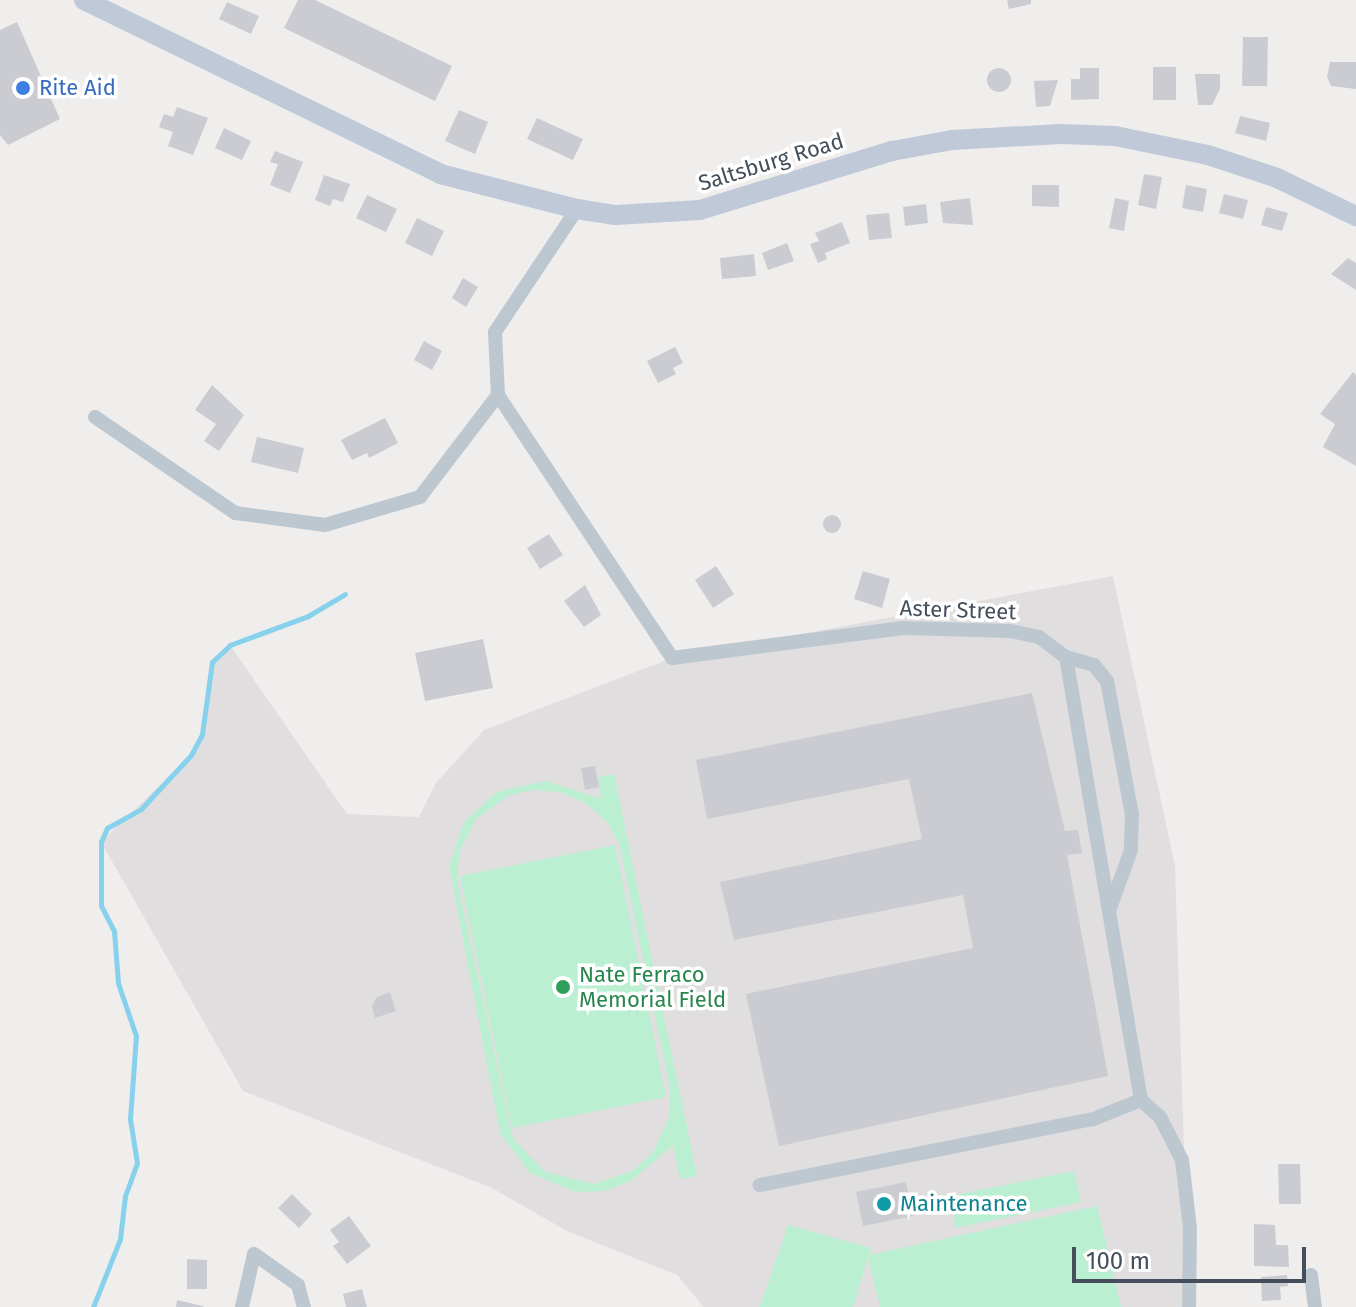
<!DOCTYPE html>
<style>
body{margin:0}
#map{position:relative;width:1356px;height:1307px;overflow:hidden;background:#f0eded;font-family:"Fira Sans",sans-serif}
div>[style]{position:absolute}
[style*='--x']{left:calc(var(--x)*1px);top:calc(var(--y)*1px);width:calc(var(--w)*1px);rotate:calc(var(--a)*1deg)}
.education>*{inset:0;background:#e1dedf}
.green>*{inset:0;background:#baefd2}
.stream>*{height:5px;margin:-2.5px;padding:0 2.5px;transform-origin:2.5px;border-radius:2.5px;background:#87d1ed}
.building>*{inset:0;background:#caccd2}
.round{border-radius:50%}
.minor>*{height:14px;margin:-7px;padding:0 7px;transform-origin:7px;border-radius:7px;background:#bdc7d0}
.secondary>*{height:20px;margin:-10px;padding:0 10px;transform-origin:10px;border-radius:10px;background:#bfc9d7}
.dots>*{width:22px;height:22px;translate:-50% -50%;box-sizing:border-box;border:4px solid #fff;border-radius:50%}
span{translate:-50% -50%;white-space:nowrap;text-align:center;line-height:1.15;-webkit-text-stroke:7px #fff;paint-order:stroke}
.shop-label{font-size:22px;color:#366cbe}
.left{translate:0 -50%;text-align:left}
.street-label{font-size:22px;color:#454f5b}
.leisure-label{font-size:22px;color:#27864d}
.culture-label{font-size:22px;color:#0d838f}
.scale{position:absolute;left:1072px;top:1247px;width:234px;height:36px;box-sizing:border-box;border:4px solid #454f5b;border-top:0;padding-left:10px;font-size:24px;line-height:28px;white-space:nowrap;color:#454f5b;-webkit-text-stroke:6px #fff;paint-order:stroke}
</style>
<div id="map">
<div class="education">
<div style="clip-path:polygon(1113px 576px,1175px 866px,1189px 1307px,704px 1307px,677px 1275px,567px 1231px,492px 1188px,243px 1091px,101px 842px,191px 755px,202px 734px,212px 662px,230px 645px,347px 814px,419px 817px,436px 783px,484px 730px,672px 658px)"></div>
</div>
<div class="green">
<div style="clip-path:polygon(evenodd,614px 774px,697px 1176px,680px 1179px,673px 1145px,631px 1181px,604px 1191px,576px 1192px,530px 1173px,500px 1133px,449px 866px,464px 822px,497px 792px,546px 781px,601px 799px,598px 777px,614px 774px,532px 790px,561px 792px,587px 804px,608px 823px,619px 844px,670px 1089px,670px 1115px,654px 1151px,634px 1170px,594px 1184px,545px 1172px,513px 1139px,457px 880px,460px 850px,476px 819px,508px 796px,532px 790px)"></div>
<div style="clip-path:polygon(615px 845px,666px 1097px,512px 1128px,460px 876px)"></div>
<div style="clip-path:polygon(1074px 1171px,1081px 1202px,955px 1228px,950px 1196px)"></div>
<div style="clip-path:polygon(1097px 1206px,1121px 1307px,880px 1307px,868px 1257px,853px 1307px,760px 1307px,788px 1225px,871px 1248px,869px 1255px)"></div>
</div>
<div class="stream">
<div style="--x:93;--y:1307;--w:73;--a:-68.3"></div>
<div style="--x:120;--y:1239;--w:43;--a:-83.4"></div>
<div style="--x:125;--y:1196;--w:35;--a:-70"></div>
<div style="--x:137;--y:1163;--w:45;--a:-99"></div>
<div style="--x:130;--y:1119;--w:83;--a:-85.9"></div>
<div style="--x:136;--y:1036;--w:56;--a:-108.8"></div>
<div style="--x:118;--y:983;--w:52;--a:-94.4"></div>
<div style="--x:114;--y:931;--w:28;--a:-117"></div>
<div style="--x:101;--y:906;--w:64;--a:-90"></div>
<div style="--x:101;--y:842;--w:15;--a:-67"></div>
<div style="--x:107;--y:828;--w:39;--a:-29"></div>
<div style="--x:141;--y:809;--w:74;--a:-47.2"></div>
<div style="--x:191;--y:755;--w:24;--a:-62"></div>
<div style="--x:202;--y:734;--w:73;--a:-82.1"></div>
<div style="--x:212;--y:662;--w:25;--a:-43"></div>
<div style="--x:230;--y:645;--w:83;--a:-20.4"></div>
<div style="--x:308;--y:616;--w:43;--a:-30.7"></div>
</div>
<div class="building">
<div style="clip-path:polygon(298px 0,315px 0,452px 66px,435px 101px,284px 28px)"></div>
<div style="clip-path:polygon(1007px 0,1031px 0,1031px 4px,1009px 9px)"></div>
<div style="clip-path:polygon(227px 2px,259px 16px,251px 34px,219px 19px)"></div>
<div style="clip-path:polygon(17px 22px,60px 119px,8px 145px,0 135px,0 30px)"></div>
<div style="clip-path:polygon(1243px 37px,1268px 37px,1267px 86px,1242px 86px)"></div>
<div style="clip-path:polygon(1330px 62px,1356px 62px,1356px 89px,1331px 86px,1327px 77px)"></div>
<div style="clip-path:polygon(1153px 67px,1176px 67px,1176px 100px,1153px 100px)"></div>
<div style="clip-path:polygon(1080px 68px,1099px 68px,1099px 99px,1071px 100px,1071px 79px,1080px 79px)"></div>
<div class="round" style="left:987px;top:68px;width:24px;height:24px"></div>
<div style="clip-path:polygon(1195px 74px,1220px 74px,1220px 89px,1212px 105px,1198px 105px)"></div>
<div style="clip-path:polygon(1058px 80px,1050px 106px,1036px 107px,1034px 81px)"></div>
<div style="clip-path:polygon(177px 107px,208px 118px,193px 155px,168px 146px,173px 132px,159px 127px,164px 114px,173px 117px)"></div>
<div style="clip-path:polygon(459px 110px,488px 122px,475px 154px,445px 141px)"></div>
<div style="clip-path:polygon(1240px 116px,1270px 123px,1266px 141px,1235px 133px)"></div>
<div style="clip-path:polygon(537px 118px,583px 139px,573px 160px,527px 139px)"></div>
<div style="clip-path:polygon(224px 128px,251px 141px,242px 160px,215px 148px)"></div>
<div style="clip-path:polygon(275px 151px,303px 162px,290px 193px,270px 185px,278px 164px,270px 162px)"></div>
<div style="clip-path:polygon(1144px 174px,1162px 177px,1156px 209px,1138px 205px)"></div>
<div style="clip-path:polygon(324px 175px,350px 184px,343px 202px,333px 199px,330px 206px,315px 200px)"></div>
<div style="clip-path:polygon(1032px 185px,1059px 185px,1059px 207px,1032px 206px)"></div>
<div style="clip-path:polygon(1186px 185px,1207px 189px,1203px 212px,1182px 208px)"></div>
<div style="clip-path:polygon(1224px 194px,1248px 200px,1243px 219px,1219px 213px)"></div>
<div style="clip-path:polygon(367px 195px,397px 209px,386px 232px,356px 218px)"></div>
<div style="clip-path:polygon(970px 198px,973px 225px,943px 223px,940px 202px)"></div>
<div style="clip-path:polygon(1115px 198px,1129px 201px,1124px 231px,1109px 228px)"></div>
<div style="clip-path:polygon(926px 204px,928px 223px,905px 226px,903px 207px)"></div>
<div style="clip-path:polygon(1266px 207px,1288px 213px,1282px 231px,1261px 225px)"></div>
<div style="clip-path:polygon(889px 213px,892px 238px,869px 240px,866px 215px)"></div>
<div style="clip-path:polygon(417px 218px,444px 231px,432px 256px,405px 243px)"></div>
<div style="clip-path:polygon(842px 222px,850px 243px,825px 253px,827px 259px,818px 263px,810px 244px,819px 241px,815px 233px)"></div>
<div style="clip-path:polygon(787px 243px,794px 261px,768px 270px,762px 253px)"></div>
<div style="clip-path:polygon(754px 254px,756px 276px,722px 279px,720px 258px)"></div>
<div style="clip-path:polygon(1348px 258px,1356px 263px,1356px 290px,1331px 274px)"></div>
<div style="clip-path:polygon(463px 278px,478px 287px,466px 307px,452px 298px)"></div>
<div style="clip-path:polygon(424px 341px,442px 351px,432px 370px,414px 360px)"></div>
<div style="clip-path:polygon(675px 347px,683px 363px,673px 368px,676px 374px,658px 383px,647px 361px)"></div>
<div style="clip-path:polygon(1353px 372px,1356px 375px,1356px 466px,1323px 447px,1335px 424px,1320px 414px)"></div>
<div style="clip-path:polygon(212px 385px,244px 415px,219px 451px,204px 441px,216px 424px,195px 410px)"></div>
<div style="clip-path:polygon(385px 418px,398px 443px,369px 458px,367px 453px,352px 460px,341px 440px)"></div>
<div style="clip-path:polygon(257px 437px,304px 448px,298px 473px,251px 462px)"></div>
<div class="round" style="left:823px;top:515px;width:18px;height:18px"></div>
<div style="clip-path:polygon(549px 534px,563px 555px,540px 569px,527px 548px)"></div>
<div style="clip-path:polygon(716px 566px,734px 594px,713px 608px,695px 580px)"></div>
<div style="clip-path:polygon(863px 571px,890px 579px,882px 608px,854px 599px)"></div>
<div style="clip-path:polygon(585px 585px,601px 615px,584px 627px,564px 601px)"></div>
<div style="clip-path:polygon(483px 639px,493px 688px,425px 701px,415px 653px)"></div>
<div style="clip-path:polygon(1032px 693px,1065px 831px,1078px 830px,1082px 853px,1067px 855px,1108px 1076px,779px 1146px,746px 994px,973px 948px,963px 895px,734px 940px,720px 882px,922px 839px,909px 779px,707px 819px,696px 760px)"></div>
<div style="clip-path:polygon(595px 766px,599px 787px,585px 790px,581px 768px)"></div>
<div style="clip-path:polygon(390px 992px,396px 1011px,375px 1018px,372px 1006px,377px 997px)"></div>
<div style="clip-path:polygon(1278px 1164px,1300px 1164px,1301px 1204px,1279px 1204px)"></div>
<div style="clip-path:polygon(906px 1182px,913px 1216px,863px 1226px,856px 1192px)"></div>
<div style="clip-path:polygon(292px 1194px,312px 1214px,299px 1228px,278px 1208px)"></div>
<div style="clip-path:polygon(349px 1216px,371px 1246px,347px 1264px,333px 1246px,339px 1242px,330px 1230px)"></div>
<div style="clip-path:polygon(1254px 1224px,1275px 1225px,1276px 1245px,1288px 1245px,1289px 1267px,1254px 1266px)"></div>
<div style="clip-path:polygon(187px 1259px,207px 1260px,207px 1289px,187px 1289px)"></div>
<div style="clip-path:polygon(1287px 1275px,1288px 1286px,1280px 1287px,1281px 1300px,1262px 1301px,1261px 1277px)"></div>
<div style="clip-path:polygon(362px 1289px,367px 1307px,346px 1307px,343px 1294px)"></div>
<div style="clip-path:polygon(177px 1300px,203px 1306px,203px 1307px,176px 1307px)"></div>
</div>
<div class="minor">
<div style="--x:577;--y:209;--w:148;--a:123.7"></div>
<div style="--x:495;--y:332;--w:63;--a:87.3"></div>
<div style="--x:498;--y:395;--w:315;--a:56.5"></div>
<div style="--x:672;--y:658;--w:233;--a:-7.4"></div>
<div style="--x:903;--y:628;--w:108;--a:1.6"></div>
<div style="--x:1011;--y:631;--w:29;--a:12"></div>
<div style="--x:1039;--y:637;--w:34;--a:37"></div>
<div style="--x:1066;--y:657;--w:449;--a:80.4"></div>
<div style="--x:1141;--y:1100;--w:52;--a:158.4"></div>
<div style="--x:1093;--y:1119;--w:340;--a:168.8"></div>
<div style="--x:95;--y:417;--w:170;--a:34.4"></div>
<div style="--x:235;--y:513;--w:91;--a:7.6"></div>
<div style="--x:325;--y:525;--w:99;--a:-16.4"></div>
<div style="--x:420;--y:497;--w:128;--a:-52.6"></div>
<div style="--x:1066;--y:657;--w:29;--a:16"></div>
<div style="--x:1094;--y:665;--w:21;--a:51"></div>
<div style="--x:1107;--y:681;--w:135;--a:79.4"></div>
<div style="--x:1132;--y:814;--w:36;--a:92"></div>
<div style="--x:1131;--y:850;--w:65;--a:109.8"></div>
<div style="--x:1141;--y:1100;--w:25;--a:42"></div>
<div style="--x:1160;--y:1117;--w:48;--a:62.9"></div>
<div style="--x:1182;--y:1160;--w:68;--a:83.3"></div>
<div style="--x:1190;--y:1228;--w:79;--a:90.7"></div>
<div style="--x:1311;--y:1275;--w:32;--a:83"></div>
<div style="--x:242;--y:1307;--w:54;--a:-77.2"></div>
<div style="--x:254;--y:1254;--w:54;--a:35.2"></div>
<div style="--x:298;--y:1285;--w:23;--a:75"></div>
</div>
<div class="secondary">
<div style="--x:84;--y:0;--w:396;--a:26"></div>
<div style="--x:440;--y:174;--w:141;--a:14.3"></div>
<div style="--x:577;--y:209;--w:39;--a:9"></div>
<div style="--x:616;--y:215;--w:84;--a:-3.4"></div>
<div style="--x:700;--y:210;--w:201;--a:-17.1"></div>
<div style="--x:892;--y:151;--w:61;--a:-10.4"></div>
<div style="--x:952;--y:140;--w:109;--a:-3.2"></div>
<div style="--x:1061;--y:134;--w:54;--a:2.1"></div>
<div style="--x:1115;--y:136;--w:95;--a:11.5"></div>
<div style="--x:1208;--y:155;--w:73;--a:18.4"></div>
<div style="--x:1277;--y:178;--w:88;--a:25.7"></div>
</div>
<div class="dots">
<div style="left:23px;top:88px;background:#3f7fe0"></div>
<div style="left:563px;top:987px;background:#2e9e5b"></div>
<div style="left:884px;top:1204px;background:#0f9aa8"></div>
</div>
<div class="shop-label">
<span class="left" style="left:39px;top:88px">Rite Aid</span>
</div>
<div class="street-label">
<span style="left:771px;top:162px;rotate:-17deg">Saltsburg Road</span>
<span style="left:958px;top:610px;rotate:2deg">Aster Street</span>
</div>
<div class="leisure-label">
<span class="left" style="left:579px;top:987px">Nate Ferraco<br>Memorial Field</span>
</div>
<div class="culture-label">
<span class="left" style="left:900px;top:1204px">Maintenance</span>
</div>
<div class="scale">100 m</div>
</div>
